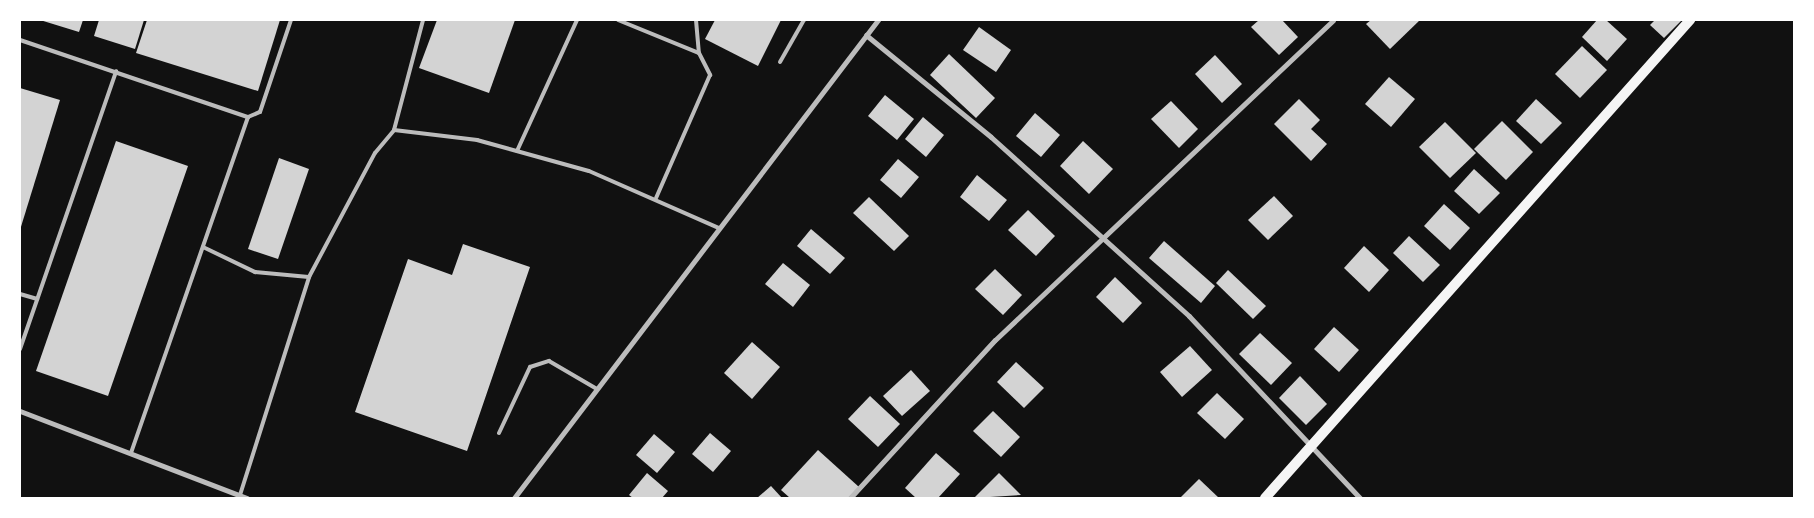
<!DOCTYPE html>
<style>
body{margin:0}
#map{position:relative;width:1814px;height:518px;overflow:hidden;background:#111;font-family:"Work Sans",sans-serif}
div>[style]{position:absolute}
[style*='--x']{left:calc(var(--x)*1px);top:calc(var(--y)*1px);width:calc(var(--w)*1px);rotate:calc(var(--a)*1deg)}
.building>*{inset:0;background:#d3d3d3}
.service>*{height:4px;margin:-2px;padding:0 2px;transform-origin:2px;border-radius:2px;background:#bcbcbc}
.minor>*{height:5px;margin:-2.5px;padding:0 2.5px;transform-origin:2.5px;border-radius:2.5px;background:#bcbcbc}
.secondary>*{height:10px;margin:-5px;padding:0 5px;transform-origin:5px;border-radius:5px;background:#f5f5f5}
span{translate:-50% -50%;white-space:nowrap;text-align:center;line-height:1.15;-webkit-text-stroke:4px #fff;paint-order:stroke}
.frame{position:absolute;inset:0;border:21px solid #fff;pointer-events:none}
</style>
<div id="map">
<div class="building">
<div style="clip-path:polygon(40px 20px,83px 20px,79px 32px)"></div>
<div style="clip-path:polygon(99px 20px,144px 20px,135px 49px,94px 36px)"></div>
<div style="clip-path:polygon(147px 20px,280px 20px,258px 91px,136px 53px)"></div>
<div style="clip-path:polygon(437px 20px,515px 20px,489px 93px,419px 68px)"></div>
<div style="clip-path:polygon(715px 20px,781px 20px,758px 66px,705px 39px)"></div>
<div style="clip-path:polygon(1259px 20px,1282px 20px,1298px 37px,1279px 55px,1251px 27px)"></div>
<div style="clip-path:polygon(1371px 20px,1420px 20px,1390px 49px,1366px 24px)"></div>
<div style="clip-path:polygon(1597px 20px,1606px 20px,1627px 39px,1607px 61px,1582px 37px)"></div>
<div style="clip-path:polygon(1655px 20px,1682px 20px,1664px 38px,1650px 25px)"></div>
<div style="clip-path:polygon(979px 27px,1011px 50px,996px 72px,963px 50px)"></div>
<div style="clip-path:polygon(1582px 46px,1607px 70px,1580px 98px,1555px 74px)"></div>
<div style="clip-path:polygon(949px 54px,995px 98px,976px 118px,930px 75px)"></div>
<div style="clip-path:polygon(1215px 55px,1242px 84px,1222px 103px,1195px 74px)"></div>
<div style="clip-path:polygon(1389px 77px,1415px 99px,1391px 127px,1365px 104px)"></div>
<div style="clip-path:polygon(20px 88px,60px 100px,20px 230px)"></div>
<div style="clip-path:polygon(885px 95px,914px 119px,897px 140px,868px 116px)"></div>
<div style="clip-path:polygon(1299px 99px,1320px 120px,1311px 129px,1327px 144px,1311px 161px,1274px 124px)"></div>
<div style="clip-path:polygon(1536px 99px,1562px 123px,1541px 144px,1516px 121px)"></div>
<div style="clip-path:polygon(1171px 101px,1198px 129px,1179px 148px,1151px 119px)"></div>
<div style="clip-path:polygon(1035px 113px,1060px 135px,1041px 157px,1016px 136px)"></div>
<div style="clip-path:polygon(923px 117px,944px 135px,926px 157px,905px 139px)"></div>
<div style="clip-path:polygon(1502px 121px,1533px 152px,1506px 180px,1474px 149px)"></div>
<div style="clip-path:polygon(1445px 122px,1476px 153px,1450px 178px,1419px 147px)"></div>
<div style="clip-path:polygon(116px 141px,188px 166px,108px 396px,36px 371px)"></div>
<div style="clip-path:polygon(1083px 141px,1113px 169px,1089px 194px,1060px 166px)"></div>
<div style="clip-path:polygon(279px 158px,309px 169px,278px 259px,248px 249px)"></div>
<div style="clip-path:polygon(898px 159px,919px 177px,901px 198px,880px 180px)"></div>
<div style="clip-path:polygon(1474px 169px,1500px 193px,1479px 214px,1454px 191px)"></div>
<div style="clip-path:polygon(977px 175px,1007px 200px,989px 221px,960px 197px)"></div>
<div style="clip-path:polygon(1274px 196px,1293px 216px,1268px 240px,1248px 220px)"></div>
<div style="clip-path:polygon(869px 197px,909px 236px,894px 251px,853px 213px)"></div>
<div style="clip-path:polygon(1444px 204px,1470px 228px,1450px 250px,1424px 226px)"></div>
<div style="clip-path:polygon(1028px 210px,1055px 236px,1036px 256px,1008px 230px)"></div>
<div style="clip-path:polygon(811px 229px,845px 258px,830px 274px,797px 246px)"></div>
<div style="clip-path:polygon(1409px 236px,1440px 265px,1423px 282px,1393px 253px)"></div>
<div style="clip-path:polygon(1164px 241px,1215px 286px,1201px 303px,1149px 258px)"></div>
<div style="clip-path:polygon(463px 244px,530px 267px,467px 451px,355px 412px,408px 259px,452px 275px)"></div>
<div style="clip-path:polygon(1364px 246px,1389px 270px,1369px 292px,1344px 268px)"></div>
<div style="clip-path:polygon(783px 263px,810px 285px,793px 307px,765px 284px)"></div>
<div style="clip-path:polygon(995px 269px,1022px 295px,1003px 315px,975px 289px)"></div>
<div style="clip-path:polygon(1228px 270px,1266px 306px,1253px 319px,1216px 283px)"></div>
<div style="clip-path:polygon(1115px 277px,1142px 303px,1123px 323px,1096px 297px)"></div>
<div style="clip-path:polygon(1334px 327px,1359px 350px,1339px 372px,1314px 349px)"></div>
<div style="clip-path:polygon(1260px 333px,1292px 363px,1271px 385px,1239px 354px)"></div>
<div style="clip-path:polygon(752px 342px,780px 367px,752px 399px,724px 373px)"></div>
<div style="clip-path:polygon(1190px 346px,1212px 370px,1182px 397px,1160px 372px)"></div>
<div style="clip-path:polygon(1016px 362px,1044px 388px,1024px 408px,997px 382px)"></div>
<div style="clip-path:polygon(911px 370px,930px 391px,902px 416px,883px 396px)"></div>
<div style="clip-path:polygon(1300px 376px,1327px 404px,1306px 425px,1279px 398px)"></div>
<div style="clip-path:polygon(1217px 393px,1244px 419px,1225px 439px,1197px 413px)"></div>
<div style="clip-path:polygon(870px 396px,900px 424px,878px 447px,848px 419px)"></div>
<div style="clip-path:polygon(993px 411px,1020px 437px,1001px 457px,973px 431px)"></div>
<div style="clip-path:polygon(710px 433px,731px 451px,713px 472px,692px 454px)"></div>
<div style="clip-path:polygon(654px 434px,675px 452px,657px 473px,636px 455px)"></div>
<div style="clip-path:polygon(818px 450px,859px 487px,848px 498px,790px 498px,781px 490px)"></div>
<div style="clip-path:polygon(936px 453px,960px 474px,938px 498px,916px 498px,905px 488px)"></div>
<div style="clip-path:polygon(647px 473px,668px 491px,662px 498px,633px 498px,629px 495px)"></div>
<div style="clip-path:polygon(999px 473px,1021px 495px,974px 498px)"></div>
<div style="clip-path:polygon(1199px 479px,1219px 498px,1180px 498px)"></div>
<div style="clip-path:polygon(771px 486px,782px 498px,757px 498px)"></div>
</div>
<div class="service">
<div style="--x:618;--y:20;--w:87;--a:22.2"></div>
<div style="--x:699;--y:53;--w:25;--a:63"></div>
<div style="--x:710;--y:75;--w:134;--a:113.7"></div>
<div style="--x:696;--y:20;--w:33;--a:85"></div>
<div style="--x:20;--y:40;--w:241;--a:18.7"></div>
<div style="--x:248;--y:117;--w:356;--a:109.2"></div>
<div style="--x:780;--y:62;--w:48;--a:-60.3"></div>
<div style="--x:248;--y:117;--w:13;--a:-23"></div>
<div style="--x:260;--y:112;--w:97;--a:-71.4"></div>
<div style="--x:394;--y:130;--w:114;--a:-75.2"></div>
<div style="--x:517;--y:151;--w:144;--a:-65.4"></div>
<div style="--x:203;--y:247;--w:58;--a:25.7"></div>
<div style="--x:255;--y:272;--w:54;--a:5.3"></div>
<div style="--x:309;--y:277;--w:140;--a:-62"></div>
<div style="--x:375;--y:153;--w:30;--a:-50"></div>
<div style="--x:394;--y:130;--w:84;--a:6.9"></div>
<div style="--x:477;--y:140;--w:116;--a:15.5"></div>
<div style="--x:589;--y:171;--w:142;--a:23.7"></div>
<div style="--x:20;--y:294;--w:18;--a:16"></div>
<div style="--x:20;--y:349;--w:294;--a:-70.9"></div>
<div style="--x:499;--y:433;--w:73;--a:-64.8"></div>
<div style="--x:530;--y:367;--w:20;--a:-18"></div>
<div style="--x:549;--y:361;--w:56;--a:30.3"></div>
<div style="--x:240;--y:495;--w:229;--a:-72.4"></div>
</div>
<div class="minor">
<div style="--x:866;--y:35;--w:161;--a:39.2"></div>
<div style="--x:991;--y:137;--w:267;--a:42.1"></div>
<div style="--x:1189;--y:316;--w:250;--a:46.8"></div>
<div style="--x:20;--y:411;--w:243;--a:21"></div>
<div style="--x:514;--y:498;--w:601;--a:-52.71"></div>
<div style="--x:850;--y:498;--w:214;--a:-47.5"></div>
<div style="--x:995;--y:340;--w:465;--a:-43.4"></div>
</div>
<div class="secondary">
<div style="--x:1265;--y:498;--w:640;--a:-48.36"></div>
</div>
<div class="frame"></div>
</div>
